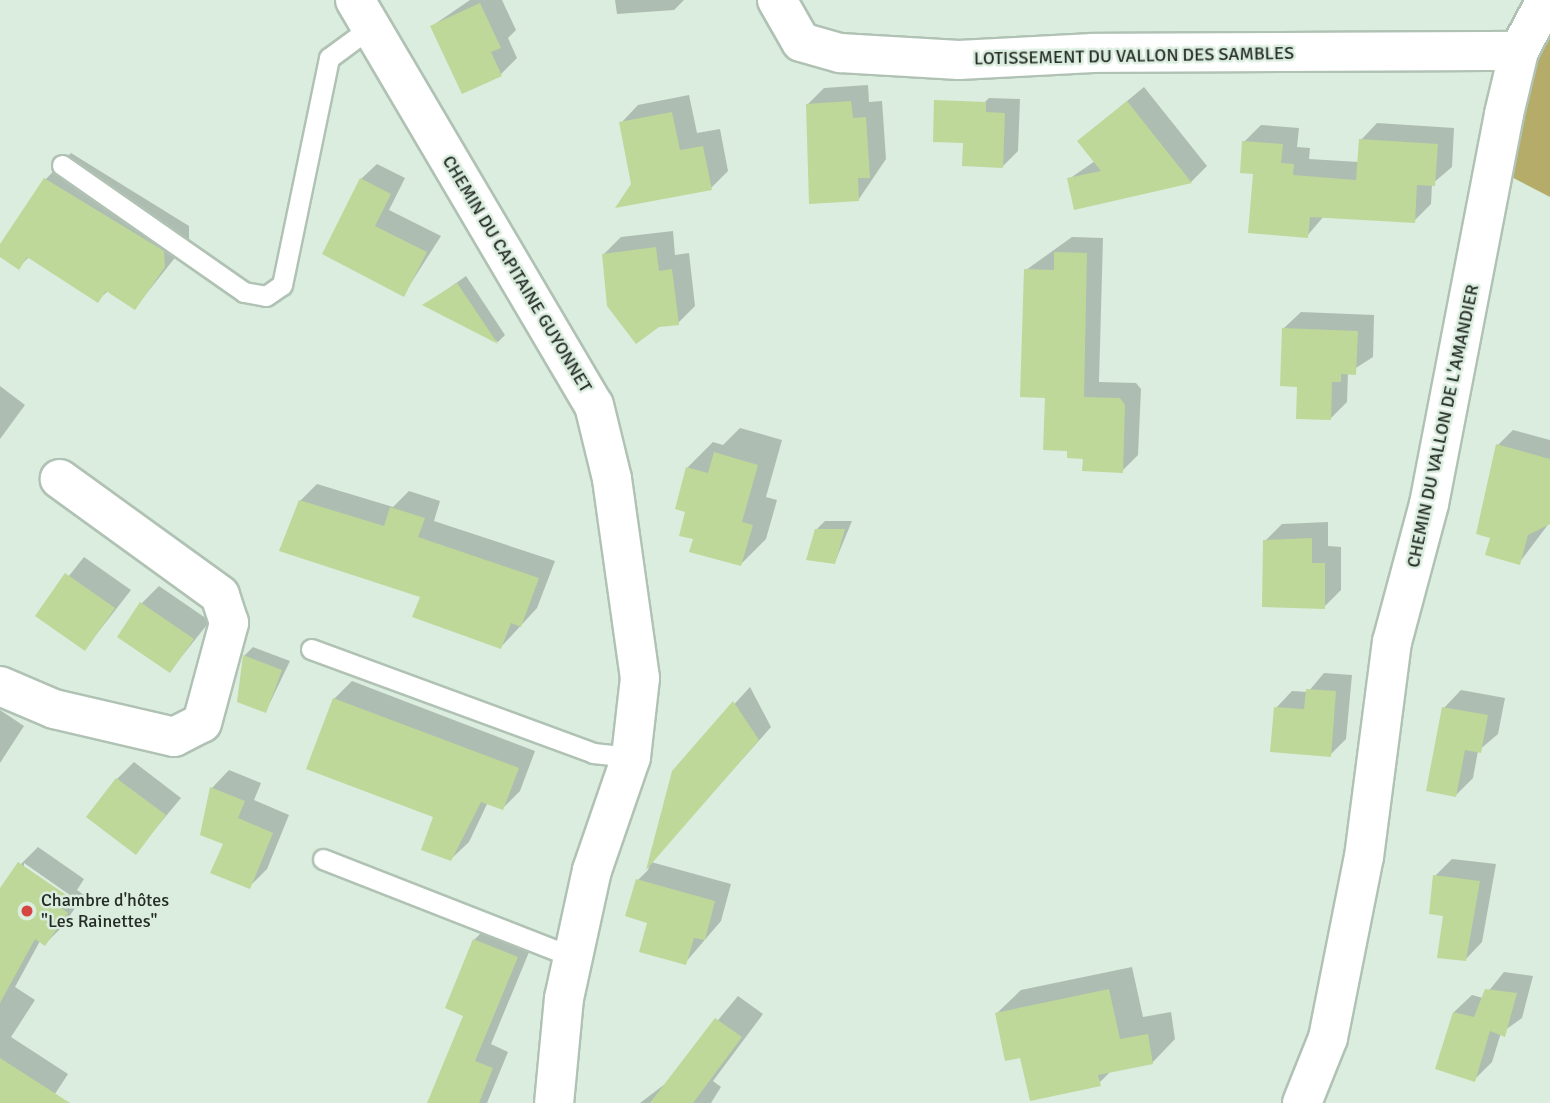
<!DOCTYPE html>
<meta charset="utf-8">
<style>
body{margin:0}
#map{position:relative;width:1550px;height:1103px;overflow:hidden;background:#daedde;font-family:Signika,sans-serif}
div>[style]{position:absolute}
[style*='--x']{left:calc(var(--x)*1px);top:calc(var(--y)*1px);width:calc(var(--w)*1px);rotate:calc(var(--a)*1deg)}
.forest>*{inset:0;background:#b5ac69}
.shadow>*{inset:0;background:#0003}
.building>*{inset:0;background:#bdd899}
.roads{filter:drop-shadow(2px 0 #b0c2b4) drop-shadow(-2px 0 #b0c2b4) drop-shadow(0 2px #b0c2b4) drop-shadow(0 -2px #b0c2b4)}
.lane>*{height:19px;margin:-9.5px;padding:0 9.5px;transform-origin:9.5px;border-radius:9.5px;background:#fff}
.street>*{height:38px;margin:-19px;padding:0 19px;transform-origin:19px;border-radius:19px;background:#fff}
.dots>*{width:19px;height:19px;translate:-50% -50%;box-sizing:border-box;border:4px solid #daedde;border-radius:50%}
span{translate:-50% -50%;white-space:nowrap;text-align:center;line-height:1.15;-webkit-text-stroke:5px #daedde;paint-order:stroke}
.street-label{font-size:18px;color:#252c26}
.poi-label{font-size:18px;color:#252c26}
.left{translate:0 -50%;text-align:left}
</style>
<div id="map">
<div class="forest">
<div style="clip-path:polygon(1550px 13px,1550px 197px,1498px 170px)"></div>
</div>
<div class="shadow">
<div style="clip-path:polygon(470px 0,502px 0,516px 30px,508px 38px,517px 58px,501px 74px,463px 92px,432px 26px)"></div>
<div style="clip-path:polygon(615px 0,684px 0,674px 10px,617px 14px)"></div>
<div style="clip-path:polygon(868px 85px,869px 102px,882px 101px,886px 159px,859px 199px,807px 105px,824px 88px)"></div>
<div style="clip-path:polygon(1144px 87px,1207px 166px,1191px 182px,1069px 179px,1095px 161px,1079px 141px)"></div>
<div style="clip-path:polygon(689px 95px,697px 133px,720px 129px,728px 171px,711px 188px,633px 184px,621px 123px,638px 105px)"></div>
<div style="clip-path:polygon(989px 98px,1020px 99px,1018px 151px,1003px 166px,974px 113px)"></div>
<div style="clip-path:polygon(1377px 123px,1454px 128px,1452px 167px,1432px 184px,1431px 204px,1414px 221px,1324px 216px,1307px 236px,1255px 172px,1244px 142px,1261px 125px,1299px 128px,1297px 147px,1310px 148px,1309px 159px,1359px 162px,1361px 140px)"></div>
<div style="clip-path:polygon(71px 153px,189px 226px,189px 240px,135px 308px,108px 291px,97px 301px,30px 256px,19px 267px,0 255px,46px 179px)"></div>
<div style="clip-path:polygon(377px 164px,405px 178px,389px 210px,441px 236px,404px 294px,324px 253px,361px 179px)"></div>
<div style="clip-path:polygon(673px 231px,675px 255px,689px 253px,695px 306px,678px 323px,604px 254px,621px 237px)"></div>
<div style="clip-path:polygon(1072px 237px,1103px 238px,1099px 382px,1136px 383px,1141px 389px,1138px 455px,1122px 471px,1084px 457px,1047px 396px,1026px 270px)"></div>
<div style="clip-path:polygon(466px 276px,505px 335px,498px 342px,425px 305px)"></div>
<div style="clip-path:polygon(1301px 312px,1374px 315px,1373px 357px,1348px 373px,1347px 402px,1330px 419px,1299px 385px,1284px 328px)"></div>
<div style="clip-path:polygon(0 386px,25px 405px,0 439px)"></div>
<div style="clip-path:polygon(740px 428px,782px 440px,766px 497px,777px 500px,766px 539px,741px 564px,695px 538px,688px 511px,688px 467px,713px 442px,723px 445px)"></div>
<div style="clip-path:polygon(1513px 430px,1550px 440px,1550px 522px,1519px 563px,1492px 537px,1498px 445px)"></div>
<div style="clip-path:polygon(317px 484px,393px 507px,409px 491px,440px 501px,434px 521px,555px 561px,537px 608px,501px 647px,422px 596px,300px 501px)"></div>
<div style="clip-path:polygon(825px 521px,852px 521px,835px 562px,816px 530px)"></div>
<div style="clip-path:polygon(1328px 522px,1328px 546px,1341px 547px,1341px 590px,1324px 607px,1265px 541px,1282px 524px)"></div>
<div style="clip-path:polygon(84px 557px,131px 590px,85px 649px,37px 616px)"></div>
<div style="clip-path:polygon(159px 586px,210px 621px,170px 671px,142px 603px)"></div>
<div style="clip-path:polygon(253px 647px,290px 661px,266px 711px,239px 701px,245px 655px)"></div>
<div style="clip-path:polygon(1324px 673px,1352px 675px,1346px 739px,1330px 755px,1276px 708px,1292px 691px,1308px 692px)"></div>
<div style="clip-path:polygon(352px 681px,535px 751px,520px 791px,503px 808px,488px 802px,469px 842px,451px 859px,435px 815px,334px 699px)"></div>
<div style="clip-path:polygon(750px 687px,771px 727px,651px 862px,731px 884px,721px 921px,685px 963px,650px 922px,638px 880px,648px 870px,673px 771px)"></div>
<div style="clip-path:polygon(1461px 690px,1505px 698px,1498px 734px,1478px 751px,1473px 778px,1456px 795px,1444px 708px)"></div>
<div style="clip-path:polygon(0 710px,24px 726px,0 763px)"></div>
<div style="clip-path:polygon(134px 762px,181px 798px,136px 852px,117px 779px)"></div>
<div style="clip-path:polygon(229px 770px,261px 783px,254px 800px,289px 815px,267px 869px,249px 887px,225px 843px,202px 834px,212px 788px)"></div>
<div style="clip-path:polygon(evenodd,38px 847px,84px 879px,77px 890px,84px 895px,62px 927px,45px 944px,40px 941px,15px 987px,35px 1000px,11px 1037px,68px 1074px,49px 1103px,0 1103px,0 912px,21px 864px,38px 847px,24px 863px,77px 900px,75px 903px,24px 868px,24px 863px)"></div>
<div style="clip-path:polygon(1452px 859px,1496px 864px,1482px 942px,1465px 960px,1435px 876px)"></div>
<div style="clip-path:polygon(491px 923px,534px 940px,491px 1044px,508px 1052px,487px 1103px,428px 1103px,465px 1015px,447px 1007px,475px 939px)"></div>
<div style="clip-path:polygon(1132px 967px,1143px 1017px,1171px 1012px,1175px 1039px,1152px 1063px,1111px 1071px,1098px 1084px,1022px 1056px,997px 1013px,1021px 990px)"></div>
<div style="clip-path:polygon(1504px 972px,1533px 976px,1522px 1018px,1501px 1033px,1492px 1062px,1474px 1080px,1454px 1012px,1472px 995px,1483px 998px)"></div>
<div style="clip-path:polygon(738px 996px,763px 1014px,713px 1081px,721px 1087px,711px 1103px,640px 1103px,665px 1084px)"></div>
</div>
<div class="building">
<div style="clip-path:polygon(480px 3px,501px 48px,491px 52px,502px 76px,462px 94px,430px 26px)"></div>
<div style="clip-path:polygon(934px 100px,986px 102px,986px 112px,1005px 113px,1003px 168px,962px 166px,963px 143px,933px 142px)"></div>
<div style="clip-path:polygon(851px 101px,853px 118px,866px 117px,870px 178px,858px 178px,859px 201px,809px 204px,806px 104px)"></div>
<div style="clip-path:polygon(1127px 101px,1192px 183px,1074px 210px,1067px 178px,1101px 171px,1077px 141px)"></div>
<div style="clip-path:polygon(672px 112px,680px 150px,703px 146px,712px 190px,615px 208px,631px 184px,619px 122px)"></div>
<div style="clip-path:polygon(1359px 139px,1438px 144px,1435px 186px,1417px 185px,1415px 223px,1310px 217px,1308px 238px,1248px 233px,1253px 174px,1240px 173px,1242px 141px,1283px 144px,1281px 163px,1294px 164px,1293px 175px,1356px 180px)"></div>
<div style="clip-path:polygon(44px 178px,164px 251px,165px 267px,135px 310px,106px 291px,98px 303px,27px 257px,19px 270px,0 257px,0 244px)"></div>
<div style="clip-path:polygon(360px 178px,391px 194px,375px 226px,427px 252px,404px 297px,322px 254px)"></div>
<div style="clip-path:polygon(656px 247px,659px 271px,672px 269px,679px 325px,659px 327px,636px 344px,607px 306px,602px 254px)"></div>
<div style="clip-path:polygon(1054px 252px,1087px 253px,1084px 397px,1120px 398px,1125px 405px,1123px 473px,1082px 471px,1083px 459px,1067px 458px,1067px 451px,1043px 450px,1045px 398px,1020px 397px,1024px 269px,1054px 270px)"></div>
<div style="clip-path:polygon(457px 283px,498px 344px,422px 305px)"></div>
<div style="clip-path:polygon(1282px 328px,1358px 331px,1356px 375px,1341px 374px,1341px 382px,1332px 382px,1331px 420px,1296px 419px,1297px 387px,1280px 386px)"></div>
<div style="clip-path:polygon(1496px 444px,1550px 459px,1550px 524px,1528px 535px,1520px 565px,1485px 555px,1490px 538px,1476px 534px)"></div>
<div style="clip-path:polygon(714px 452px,758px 465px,742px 522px,753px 525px,741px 566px,689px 552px,693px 539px,679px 536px,685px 512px,675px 509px,686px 467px,708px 473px)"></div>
<div style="clip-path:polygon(299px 500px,384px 526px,390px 507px,425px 518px,418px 537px,539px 578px,521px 627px,511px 623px,501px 649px,412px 617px,420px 597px,279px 551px)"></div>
<div style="clip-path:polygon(815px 529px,845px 529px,835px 564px,806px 560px)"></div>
<div style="clip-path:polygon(1312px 538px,1312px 563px,1325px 563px,1325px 609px,1262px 607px,1263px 540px)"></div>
<div style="clip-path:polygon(65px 573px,115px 608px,85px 651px,35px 616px)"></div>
<div style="clip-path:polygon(140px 602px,194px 639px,170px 673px,117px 637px)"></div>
<div style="clip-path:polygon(243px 655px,282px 670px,266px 713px,237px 702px)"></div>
<div style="clip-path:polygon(1306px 689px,1336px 691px,1331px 757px,1270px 752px,1274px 707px,1304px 709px)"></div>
<div style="clip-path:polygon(333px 698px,519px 768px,503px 810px,481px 802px,451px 861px,421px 850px,433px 817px,306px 769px)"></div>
<div style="clip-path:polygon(733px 701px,759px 740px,646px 870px,672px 771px)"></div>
<div style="clip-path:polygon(1442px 707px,1488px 715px,1481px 753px,1465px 750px,1456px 797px,1426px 791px)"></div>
<div style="clip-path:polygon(116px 778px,166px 815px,136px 855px,86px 817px)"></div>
<div style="clip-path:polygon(210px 787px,245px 801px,238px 818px,273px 833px,250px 889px,210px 873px,223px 844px,200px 835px)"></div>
<div style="clip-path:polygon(18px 862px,69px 897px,61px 908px,68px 913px,45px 946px,35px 939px,0 1003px,0 888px)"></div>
<div style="clip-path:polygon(1433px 875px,1480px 881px,1466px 961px,1437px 958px,1443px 916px,1429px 914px)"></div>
<div style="clip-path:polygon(636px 879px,715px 901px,705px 940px,694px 938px,686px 965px,639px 952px,647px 923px,625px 916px)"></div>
<div style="clip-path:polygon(473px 939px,518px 957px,475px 1061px,493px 1068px,479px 1103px,427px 1103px,463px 1016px,445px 1008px)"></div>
<div style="clip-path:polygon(1109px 989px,1120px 1039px,1148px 1034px,1153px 1064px,1098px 1075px,1101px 1086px,1030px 1101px,1020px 1058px,1005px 1061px,995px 1013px)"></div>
<div style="clip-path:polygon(1485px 989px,1517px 993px,1505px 1037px,1490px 1031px,1475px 1082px,1435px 1069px,1453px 1012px,1474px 1017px)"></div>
<div style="clip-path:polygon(715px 1018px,742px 1037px,693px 1103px,650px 1103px)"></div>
<div style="clip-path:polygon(0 1058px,70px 1103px,0 1103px)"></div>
</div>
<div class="roads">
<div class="lane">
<div style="--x:62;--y:165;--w:222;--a:34.9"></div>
<div style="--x:244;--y:292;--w:22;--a:10"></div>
<div style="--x:266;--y:296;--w:19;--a:-35"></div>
<div style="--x:282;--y:285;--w:232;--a:-78.3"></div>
<div style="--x:329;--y:58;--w:52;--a:-36.4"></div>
<div style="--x:311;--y:649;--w:301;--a:20.2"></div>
<div style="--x:593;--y:753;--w:38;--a:6"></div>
<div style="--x:323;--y:859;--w:269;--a:21.4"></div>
</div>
<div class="street">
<div style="--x:355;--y:0;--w:470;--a:59.5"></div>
<div style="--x:594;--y:405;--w:76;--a:76.3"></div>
<div style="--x:612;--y:479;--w:201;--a:82"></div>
<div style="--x:640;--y:678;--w:80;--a:96.5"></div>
<div style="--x:631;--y:757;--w:120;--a:109"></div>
<div style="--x:592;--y:870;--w:131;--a:102.3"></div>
<div style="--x:564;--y:998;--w:105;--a:95.4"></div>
<div style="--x:777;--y:0;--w:48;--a:60.3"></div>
<div style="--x:801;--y:42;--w:41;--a:15.8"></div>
<div style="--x:840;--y:53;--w:119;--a:3.4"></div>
<div style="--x:959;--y:60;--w:134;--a:-3"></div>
<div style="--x:1093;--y:53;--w:426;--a:-0.3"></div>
<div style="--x:0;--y:686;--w:59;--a:23.1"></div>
<div style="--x:54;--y:709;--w:123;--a:13.1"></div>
<div style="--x:174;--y:737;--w:31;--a:-27"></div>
<div style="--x:202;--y:723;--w:104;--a:-74.9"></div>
<div style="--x:229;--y:623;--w:29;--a:-108"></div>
<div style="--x:220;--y:595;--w:198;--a:-144.1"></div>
<div style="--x:1302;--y:1103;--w:70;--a:-68.2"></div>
<div style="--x:1328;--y:1038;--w:185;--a:-78.8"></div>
<div style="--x:1364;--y:857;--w:217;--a:-82.6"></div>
<div style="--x:1392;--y:642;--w:143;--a:-75"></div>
<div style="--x:1429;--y:504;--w:397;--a:-79.1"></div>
<div style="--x:1504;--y:114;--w:65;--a:-76.6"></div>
<div style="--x:1519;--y:51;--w:58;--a:-62.1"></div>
</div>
</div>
<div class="dots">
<div style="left:27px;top:911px;background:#d44543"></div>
</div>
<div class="street-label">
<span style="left:1134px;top:56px;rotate:-1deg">LOTISSEMENT DU VALLON DES SAMBLES</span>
<span style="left:517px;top:274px;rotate:59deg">CHEMIN DU CAPITAINE GUYONNET</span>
<span style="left:1443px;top:426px;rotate:-78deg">CHEMIN DU VALLON DE L'AMANDIER</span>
</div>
<div class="poi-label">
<span class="left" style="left:41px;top:911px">Chambre d'hôtes<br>"Les Rainettes"</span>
</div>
</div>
